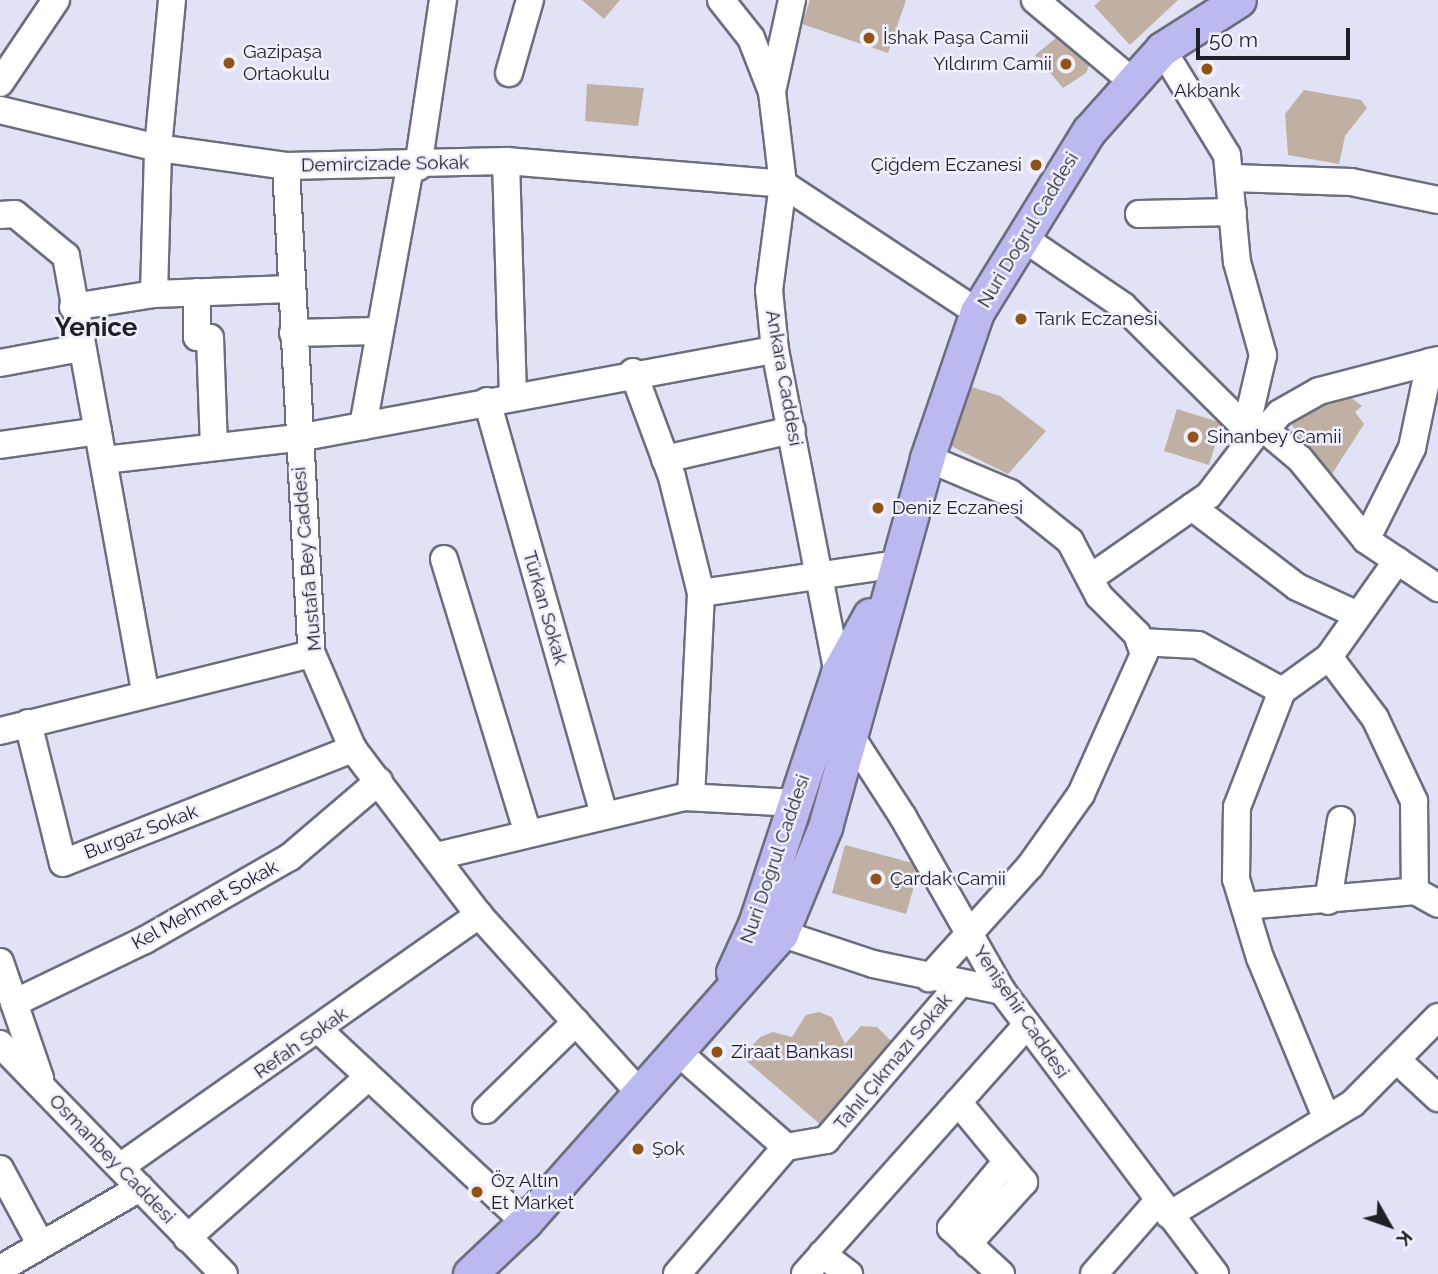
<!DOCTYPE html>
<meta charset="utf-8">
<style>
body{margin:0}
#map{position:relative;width:1438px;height:1274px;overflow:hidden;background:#e1e2f5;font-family:Raleway,sans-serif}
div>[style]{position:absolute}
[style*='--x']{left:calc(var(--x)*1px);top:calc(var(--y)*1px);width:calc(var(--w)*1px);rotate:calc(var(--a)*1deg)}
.building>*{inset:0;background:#c0afa3}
.roads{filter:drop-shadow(2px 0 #6c6d7e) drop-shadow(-2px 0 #6c6d7e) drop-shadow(0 2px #6c6d7e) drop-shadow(0 -2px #6c6d7e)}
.minor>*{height:26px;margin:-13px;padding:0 13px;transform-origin:13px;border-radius:13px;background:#fff}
.major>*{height:33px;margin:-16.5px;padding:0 16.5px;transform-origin:16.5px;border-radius:16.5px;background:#bbbaf0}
.dots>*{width:19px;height:19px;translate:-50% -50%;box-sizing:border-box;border:4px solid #eff0fc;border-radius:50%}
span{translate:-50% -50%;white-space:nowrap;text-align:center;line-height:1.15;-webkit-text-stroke:5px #eff0fc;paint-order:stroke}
.poi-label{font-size:19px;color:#1f1f26}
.left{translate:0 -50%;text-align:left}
.right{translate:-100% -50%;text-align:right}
.street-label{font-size:19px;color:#1f1f26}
.district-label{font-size:26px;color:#1f1f26;font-weight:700}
.north{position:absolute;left:1354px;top:1190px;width:70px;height:70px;-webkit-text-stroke:5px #eff0fc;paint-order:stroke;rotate:130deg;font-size:19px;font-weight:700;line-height:28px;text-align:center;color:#1f1f26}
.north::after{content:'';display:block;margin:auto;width:24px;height:32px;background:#1f1f26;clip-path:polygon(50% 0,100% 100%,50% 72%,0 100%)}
.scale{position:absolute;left:1196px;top:28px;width:154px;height:32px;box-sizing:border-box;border:4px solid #1f1f26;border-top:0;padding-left:9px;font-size:21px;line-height:24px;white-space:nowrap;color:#1f1f26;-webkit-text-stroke:5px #eff0fc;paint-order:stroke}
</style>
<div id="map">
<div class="building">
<div style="clip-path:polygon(582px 0,620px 0,604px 19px)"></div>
<div style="clip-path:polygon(810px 0,906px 0,888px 53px,802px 24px)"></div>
<div style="clip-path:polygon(1101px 0,1178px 0,1130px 45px,1094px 6px)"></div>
<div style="clip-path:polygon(1061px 34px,1093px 55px,1086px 73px,1063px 88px,1035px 55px)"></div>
<div style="clip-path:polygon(587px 84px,644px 88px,638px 126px,585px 121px)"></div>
<div style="clip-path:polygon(1304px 90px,1361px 100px,1367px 108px,1345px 136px,1339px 164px,1288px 155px,1285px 114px)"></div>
<div style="clip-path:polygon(1335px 386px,1362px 406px,1355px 412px,1364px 424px,1330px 477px,1286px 417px)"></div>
<div style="clip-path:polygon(972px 387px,1000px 396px,1046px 431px,1008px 474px,949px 445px)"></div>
<div style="clip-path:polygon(1177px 409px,1222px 423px,1209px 465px,1164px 451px)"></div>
<div style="clip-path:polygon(845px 845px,920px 865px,906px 914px,832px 893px)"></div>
<div style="clip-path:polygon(819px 1012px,832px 1017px,845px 1044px,861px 1026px,877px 1027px,894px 1044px,821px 1125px,742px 1057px,760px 1037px,773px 1032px,792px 1037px,806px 1015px)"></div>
</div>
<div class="roads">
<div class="minor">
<div style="--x:721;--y:0;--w:48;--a:51.7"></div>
<div style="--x:751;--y:38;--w:58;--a:68.7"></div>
<div style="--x:792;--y:0;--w:94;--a:102.3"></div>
<div style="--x:772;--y:92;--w:93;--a:83.2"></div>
<div style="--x:783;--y:184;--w:107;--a:97.5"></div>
<div style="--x:769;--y:290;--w:60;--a:84.3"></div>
<div style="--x:775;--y:350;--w:329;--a:79"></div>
<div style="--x:1035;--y:0;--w:126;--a:39.9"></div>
<div style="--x:1162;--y:49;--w:124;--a:58.5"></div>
<div style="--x:1227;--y:155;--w:107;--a:84.7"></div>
<div style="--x:1237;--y:262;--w:97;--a:74.4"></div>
<div style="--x:1263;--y:355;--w:75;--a:103.1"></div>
<div style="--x:509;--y:73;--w:76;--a:-74"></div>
<div style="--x:0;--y:83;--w:100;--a:-56"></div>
<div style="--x:0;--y:110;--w:163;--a:13.5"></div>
<div style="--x:158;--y:148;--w:129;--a:8"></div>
<div style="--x:286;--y:166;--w:220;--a:-1.3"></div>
<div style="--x:506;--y:161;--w:278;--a:4.7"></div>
<div style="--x:783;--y:184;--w:232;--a:33.4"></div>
<div style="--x:506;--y:161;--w:235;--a:88.3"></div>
<div style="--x:286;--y:166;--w:489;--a:87"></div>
<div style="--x:312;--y:654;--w:103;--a:66.7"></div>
<div style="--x:353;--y:749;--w:208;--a:52.8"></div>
<div style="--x:479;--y:915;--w:239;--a:47.9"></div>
<div style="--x:418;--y:167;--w:169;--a:-81.5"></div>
<div style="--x:1232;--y:178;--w:119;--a:1.9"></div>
<div style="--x:1351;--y:182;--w:89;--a:11.7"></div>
<div style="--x:1139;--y:214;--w:94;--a:-1.2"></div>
<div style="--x:0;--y:215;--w:15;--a:-4"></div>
<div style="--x:15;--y:214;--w:66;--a:39.5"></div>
<div style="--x:66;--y:256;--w:443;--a:79.7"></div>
<div style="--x:1022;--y:237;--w:122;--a:34.3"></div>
<div style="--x:1123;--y:306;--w:173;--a:44.8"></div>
<div style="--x:1246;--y:428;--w:24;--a:12"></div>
<div style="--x:1269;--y:433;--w:40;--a:40"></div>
<div style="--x:1300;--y:459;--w:104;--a:50.8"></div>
<div style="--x:1366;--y:540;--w:87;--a:33.7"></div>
<div style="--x:197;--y:292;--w:45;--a:90"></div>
<div style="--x:197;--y:337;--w:13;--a:4"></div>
<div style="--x:210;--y:338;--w:109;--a:87.9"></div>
<div style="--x:154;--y:294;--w:146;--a:-88.4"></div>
<div style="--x:158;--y:148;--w:149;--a:-84.6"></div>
<div style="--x:73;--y:307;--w:82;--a:-9.1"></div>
<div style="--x:154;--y:294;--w:137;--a:-2.1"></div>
<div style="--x:293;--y:333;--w:84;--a:-1.4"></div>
<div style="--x:0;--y:363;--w:82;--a:-10.5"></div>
<div style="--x:633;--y:372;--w:112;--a:69.6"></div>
<div style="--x:672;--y:477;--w:120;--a:76"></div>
<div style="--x:701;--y:593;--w:204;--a:92.8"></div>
<div style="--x:487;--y:401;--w:429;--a:74.2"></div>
<div style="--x:363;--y:426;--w:263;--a:-79.7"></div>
<div style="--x:1263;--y:432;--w:25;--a:-48"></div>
<div style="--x:1280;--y:413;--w:45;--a:-29.4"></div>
<div style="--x:1319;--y:391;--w:115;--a:-14.6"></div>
<div style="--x:0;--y:445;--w:99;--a:-8.1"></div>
<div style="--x:927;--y:458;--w:90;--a:22.9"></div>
<div style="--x:1010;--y:493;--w:77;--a:38.7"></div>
<div style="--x:1070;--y:541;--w:62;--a:62.2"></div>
<div style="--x:1099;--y:596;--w:54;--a:45"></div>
<div style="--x:1137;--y:634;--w:21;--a:71"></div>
<div style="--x:1144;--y:654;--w:154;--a:114.2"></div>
<div style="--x:1081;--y:794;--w:88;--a:125.3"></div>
<div style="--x:1030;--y:866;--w:151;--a:132"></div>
<div style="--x:665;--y:459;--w:130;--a:-12.9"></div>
<div style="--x:104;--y:460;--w:195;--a:-6.5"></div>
<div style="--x:298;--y:438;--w:485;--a:-10.5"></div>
<div style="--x:1192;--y:507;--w:132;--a:37.3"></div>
<div style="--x:1297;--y:587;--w:67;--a:24.7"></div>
<div style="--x:1366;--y:540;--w:103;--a:-63.4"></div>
<div style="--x:1412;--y:448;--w:88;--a:-78.2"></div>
<div style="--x:1430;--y:362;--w:8;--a:-14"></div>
<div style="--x:444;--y:559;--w:284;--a:73"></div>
<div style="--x:1090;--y:578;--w:145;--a:-34.9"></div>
<div style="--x:1209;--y:495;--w:81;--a:-52.6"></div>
<div style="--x:701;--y:593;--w:199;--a:-8.4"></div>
<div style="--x:1140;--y:642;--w:58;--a:3"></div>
<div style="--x:1198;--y:645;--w:96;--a:28.7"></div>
<div style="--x:1329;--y:657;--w:76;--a:53"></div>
<div style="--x:1375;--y:718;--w:92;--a:64.8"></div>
<div style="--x:1414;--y:801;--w:90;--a:89.4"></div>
<div style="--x:28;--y:723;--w:144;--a:76"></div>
<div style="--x:63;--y:863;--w:312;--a:-21.5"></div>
<div style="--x:0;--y:731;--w:321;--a:-13.9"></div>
<div style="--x:840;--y:731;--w:11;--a:22"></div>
<div style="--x:850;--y:735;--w:98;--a:57.1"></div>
<div style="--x:903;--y:817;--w:200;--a:60.4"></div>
<div style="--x:1002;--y:991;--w:354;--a:53"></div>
<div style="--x:437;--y:856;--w:254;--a:-13.4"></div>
<div style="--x:684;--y:797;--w:113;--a:3"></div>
<div style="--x:1328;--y:901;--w:82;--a:-80.9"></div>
<div style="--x:1245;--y:906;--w:171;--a:-5"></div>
<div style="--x:1415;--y:891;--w:26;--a:29"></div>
<div style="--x:765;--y:928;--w:114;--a:18.4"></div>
<div style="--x:873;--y:964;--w:132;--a:11.8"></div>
<div style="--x:0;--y:962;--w:123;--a:71"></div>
<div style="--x:14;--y:1003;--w:145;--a:-25.7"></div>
<div style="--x:145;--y:940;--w:167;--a:-29.8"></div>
<div style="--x:290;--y:857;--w:117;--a:-40.5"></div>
<div style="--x:320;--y:1031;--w:280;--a:43"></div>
<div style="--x:0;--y:1044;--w:321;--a:45.8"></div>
<div style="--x:678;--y:1052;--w:144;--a:41.3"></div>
<div style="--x:1397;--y:1060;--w:56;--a:42.8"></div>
<div style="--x:958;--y:1102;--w:104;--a:50.5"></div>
<div style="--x:1024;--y:1182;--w:84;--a:132.1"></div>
<div style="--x:486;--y:1110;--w:126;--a:-44.4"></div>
<div style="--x:1326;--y:1117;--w:172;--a:-112.5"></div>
<div style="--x:1260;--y:958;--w:83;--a:-106.9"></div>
<div style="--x:1236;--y:879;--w:72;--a:-89.2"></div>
<div style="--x:1237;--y:807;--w:124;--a:-68.8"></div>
<div style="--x:1282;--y:691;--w:58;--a:-35.9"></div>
<div style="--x:1329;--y:657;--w:118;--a:-54.7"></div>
<div style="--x:120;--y:1167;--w:439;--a:-35.1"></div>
<div style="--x:0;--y:1169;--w:86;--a:61.7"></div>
<div style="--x:1169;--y:1215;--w:215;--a:-31.3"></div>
<div style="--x:1353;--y:1103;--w:121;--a:-45.3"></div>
<div style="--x:187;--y:1238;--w:241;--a:-41.6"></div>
<div style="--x:822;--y:1254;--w:34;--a:37"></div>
<div style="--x:0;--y:1269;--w:162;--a:-30.1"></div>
<div style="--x:677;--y:1274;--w:167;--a:-49.4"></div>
<div style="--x:786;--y:1147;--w:41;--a:-9.9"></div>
<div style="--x:826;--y:1140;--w:204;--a:-49.4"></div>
<div style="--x:805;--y:1274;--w:334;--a:-48.3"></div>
<div style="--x:1001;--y:1274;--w:68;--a:-137.4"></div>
<div style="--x:951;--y:1228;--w:87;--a:-50.1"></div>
<div style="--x:1094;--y:1274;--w:97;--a:-48.8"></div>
</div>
<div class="major">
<div style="--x:733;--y:972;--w:53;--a:-65.4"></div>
<div style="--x:755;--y:924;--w:264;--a:-71.7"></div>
<div style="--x:838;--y:673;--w:66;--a:-61.1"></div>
<div style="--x:470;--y:1274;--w:76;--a:-43.4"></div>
<div style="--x:525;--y:1222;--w:385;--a:-48.4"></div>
<div style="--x:781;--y:934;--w:116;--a:-67.6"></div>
<div style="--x:825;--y:827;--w:383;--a:-74.5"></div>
<div style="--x:927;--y:458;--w:154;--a:-71.1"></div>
<div style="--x:977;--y:312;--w:213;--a:-58.3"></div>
<div style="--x:1089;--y:131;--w:110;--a:-48.3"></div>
<div style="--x:1162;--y:49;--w:91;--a:-32.5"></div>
</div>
</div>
<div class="dots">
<div style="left:869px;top:38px;background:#915318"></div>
<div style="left:229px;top:63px;background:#915318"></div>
<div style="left:1066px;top:64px;background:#915318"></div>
<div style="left:1207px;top:69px;background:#915318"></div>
<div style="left:1036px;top:165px;background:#915318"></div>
<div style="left:1021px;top:319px;background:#915318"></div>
<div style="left:1193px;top:437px;background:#915318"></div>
<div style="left:878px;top:508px;background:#915318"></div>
<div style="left:876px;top:879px;background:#915318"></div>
<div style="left:717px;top:1052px;background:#915318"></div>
<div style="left:638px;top:1149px;background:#915318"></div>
<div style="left:477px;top:1192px;background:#915318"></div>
</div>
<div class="poi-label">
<span class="left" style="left:883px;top:38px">İshak Paşa Camii</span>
<span class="left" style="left:243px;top:63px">Gazipaşa<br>Ortaokulu</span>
<span class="right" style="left:1052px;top:64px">Yıldırım Camii</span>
<span style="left:1207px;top:91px">Akbank</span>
<span class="right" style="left:1022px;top:165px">Çiğdem Eczanesi</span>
<span class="left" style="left:1035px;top:319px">Tarık Eczanesi</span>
<span class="left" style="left:1207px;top:437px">Sinanbey Camii</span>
<span class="left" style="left:892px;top:508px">Deniz Eczanesi</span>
<span class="left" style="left:890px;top:879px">Çardak Camii</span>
<span class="left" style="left:731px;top:1052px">Ziraat Bankası</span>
<span class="left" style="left:652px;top:1149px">Şok</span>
<span class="left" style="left:491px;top:1192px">Öz Altın<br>Et Market</span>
</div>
<div class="street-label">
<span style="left:385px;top:164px;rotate:-1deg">Demircizade Sokak</span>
<span style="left:1028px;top:230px;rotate:-59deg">Nuri Doğrul Caddesi</span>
<span style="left:784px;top:378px;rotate:80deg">Ankara Caddesi</span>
<span style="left:307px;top:559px;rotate:-95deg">Mustafa Bey Caddesi</span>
<span style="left:545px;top:608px;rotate:74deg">Türkan Sokak</span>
<span style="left:141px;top:832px;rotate:-21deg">Burgaz Sokak</span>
<span style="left:775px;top:859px;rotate:-71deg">Nuri Doğrul Caddesi</span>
<span style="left:205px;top:905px;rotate:-29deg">Kel Mehmet Sokak</span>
<span style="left:1021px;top:1012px;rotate:56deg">Yenişehir Caddesi</span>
<span style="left:301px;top:1043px;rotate:-35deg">Refah Sokak</span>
<span style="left:893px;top:1062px;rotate:-50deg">Tahıl Çıkmazı Sokak</span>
<span style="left:112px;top:1159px;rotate:46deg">Osmanbey Caddesi</span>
</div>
<div class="district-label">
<span style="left:96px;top:328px">Yenice</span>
</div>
<div class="north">K</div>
<div class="scale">50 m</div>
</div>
